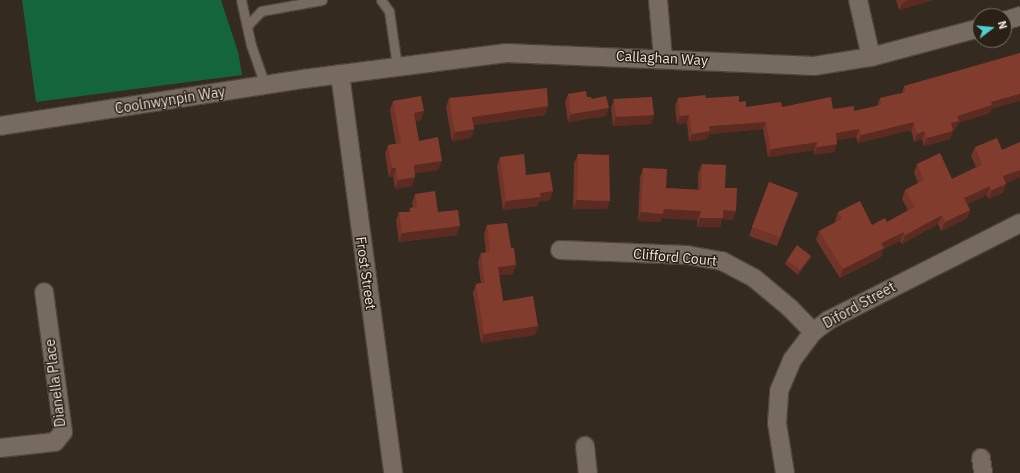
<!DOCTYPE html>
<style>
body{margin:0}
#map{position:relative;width:1020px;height:473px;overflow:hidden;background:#352a20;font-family:"IBM Plex Sans",sans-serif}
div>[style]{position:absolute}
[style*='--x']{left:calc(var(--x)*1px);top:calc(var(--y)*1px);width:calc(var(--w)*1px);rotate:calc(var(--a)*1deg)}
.forest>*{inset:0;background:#14653c}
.roads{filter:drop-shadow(1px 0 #4e463c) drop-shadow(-1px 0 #4e463c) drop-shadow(0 1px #4e463c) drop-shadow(0 -1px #4e463c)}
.lane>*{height:9px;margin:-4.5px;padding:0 4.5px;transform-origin:4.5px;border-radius:4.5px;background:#776b5f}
.street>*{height:18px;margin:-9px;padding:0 9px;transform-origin:9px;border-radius:9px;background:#776b5f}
.wall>*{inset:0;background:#703428}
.shaded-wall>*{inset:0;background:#5b2a20}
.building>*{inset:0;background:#823c2e}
span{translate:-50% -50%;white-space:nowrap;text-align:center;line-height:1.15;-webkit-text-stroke:3px #2b2016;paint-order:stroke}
.street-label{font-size:14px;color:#ede6df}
.north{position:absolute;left:972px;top:8px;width:40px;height:40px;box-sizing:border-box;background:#2b2016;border:1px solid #796f66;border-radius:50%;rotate:74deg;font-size:11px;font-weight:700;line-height:16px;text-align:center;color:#ede6df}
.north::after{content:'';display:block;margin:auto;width:14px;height:18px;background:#52ccd0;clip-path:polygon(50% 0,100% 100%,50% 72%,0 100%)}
</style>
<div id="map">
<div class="forest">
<div style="clip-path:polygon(22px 0,221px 0,238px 52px,242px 75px,36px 102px)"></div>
</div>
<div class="roads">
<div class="lane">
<div style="--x:241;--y:0;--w:46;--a:77.5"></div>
<div style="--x:251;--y:45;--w:42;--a:70.7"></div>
<div style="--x:381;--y:0;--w:14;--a:54"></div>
<div style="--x:389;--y:11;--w:56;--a:81.7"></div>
<div style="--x:248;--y:25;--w:19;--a:-47"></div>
<div style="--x:261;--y:11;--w:62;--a:-10.2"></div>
</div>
<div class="street">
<div style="--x:658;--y:0;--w:58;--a:85.1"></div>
<div style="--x:858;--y:0;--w:58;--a:77.2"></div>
<div style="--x:1004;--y:21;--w:17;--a:-17"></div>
<div style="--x:340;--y:74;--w:403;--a:82.4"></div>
<div style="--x:0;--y:126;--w:307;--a:-8.8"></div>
<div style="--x:303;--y:79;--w:205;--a:-7.3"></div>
<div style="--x:506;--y:53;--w:308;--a:2.4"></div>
<div style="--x:814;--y:66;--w:58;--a:-9"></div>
<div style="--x:871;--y:57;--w:113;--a:-14.9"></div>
<div style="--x:560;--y:250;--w:127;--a:2.3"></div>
<div style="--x:687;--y:255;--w:36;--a:10"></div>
<div style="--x:722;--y:261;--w:36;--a:28"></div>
<div style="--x:754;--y:278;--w:47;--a:39.8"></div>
<div style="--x:790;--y:308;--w:33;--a:46"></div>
<div style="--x:585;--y:446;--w:27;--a:84"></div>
<div style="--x:0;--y:448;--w:55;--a:-6.2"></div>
<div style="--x:55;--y:442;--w:13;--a:-51"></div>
<div style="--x:63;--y:432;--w:141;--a:-97.7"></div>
<div style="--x:981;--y:458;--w:15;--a:82"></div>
<div style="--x:785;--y:473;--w:51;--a:-99.1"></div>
<div style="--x:777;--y:423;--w:32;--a:-86"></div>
<div style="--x:779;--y:391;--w:34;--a:-67"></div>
<div style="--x:792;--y:360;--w:35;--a:-53"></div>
<div style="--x:813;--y:332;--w:20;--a:-37"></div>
<div style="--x:829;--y:320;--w:214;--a:-26.9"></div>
</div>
</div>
<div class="wall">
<div style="clip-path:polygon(896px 0,933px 0,899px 10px)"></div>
<div style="clip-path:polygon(904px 86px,991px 109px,990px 113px,958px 123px,956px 129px,953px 130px,953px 131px,950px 139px,924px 146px,922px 139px,914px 142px,911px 130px,858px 143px,856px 137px,837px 140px,834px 152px,814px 155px,814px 150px,768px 157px,763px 129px,709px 134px,707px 139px,689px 142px,687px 123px,677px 124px,675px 106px,678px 98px,706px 98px,739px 102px,746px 107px,782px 107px,833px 109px,854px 111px,877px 106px,880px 98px,902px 93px)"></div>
<div style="clip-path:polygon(568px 94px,587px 97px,592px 99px,606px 116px,568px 122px,565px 102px)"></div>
<div style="clip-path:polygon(449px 98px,548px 106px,545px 115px,473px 125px,474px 129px,471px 138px,452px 141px,446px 107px)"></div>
<div style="clip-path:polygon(614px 99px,654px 115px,651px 124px,613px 126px,611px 108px)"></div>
<div style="clip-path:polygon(393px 101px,421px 120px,415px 121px,419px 141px,438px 170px,415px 173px,412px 186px,395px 189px,393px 176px,389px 177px,385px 154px,388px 145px,396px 144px,390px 110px)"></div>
<div style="clip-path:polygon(1020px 142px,1020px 177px,1006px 183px,1003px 193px,988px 199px,987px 195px,967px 204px,970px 210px,967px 218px,941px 231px,938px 224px,902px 244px,900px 241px,883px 249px,881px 257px,840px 278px,816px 240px,819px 231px,836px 222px,835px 221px,838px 212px,872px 225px,887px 222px,908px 210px,902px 199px,905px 190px,918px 183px,914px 173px,917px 164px,952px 179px,976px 167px,971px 156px,975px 147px,1002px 150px)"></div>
<div style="clip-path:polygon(578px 154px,607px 209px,573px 209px,574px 163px)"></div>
<div style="clip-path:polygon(500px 157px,526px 175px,553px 191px,550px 200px,539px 201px,537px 206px,503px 210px,497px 166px)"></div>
<div style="clip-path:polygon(702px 164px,725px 188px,733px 220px,722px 219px,720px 227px,697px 227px,697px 220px,661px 218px,660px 222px,638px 221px,640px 177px,643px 168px,666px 188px,698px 190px,698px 173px)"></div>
<div style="clip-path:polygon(769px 182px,798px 193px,777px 246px,749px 236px)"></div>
<div style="clip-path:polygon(415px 194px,438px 212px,457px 235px,399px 242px,396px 221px,399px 212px,409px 212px,410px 208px,413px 207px,412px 203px)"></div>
<div style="clip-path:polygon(487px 225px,513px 274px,499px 275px,503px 301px,538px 326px,535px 335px,481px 343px,473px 293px,476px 284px,481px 283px,478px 262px,481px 253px,486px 253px,484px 234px)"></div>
<div style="clip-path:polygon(811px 256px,809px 260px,798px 275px,785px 264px,787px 260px)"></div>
</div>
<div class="shaded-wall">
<div style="clip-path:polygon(908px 0,933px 0,899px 10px,903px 2px)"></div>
<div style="clip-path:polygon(1020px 94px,1020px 101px,991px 109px,990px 113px,958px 123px,956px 129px,948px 131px,951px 123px,957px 116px,991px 102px)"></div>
<div style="clip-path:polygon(548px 106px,545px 115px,468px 126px,472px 117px)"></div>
<div style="clip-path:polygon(609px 108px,606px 116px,568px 122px,571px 114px)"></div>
<div style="clip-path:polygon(424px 111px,421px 120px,411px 122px,414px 113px)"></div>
<div style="clip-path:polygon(654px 115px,651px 124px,613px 126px,616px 117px)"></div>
<div style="clip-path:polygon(689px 115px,687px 123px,677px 124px,680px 116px)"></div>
<div style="clip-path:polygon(766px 122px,763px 129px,709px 134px,707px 139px,689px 142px,692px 134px,709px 126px)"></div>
<div style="clip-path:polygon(914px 122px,911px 130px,858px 143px,861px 135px)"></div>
<div style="clip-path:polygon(474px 129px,471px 138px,452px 141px,455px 132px)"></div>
<div style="clip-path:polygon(859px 129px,856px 137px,833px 141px,836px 133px)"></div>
<div style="clip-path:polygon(925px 131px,922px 139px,914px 142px,917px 134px)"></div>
<div style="clip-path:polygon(953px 131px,950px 139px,924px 146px,927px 138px)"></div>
<div style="clip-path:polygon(817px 142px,814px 150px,768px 157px,771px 149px)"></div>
<div style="clip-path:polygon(837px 144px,834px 152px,814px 155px,817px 147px)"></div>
<div style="clip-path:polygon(442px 161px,438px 170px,411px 174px,414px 165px)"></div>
<div style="clip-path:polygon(392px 168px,396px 168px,393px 176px,389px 177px)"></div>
<div style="clip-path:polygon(1020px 170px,1020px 177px,1000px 185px,1003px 176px)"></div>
<div style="clip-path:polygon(415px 177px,412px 186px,395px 189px,398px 180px)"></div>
<div style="clip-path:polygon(1006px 184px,1003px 193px,988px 199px,992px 190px)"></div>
<div style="clip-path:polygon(990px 186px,987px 195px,961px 207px,964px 198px)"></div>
<div style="clip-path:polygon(553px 191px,550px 200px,539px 201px,537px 206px,503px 210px,506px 201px,540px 193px)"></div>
<div style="clip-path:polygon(577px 200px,610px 201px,607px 209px,573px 209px)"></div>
<div style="clip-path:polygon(664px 209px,701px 211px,697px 220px,661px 218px,660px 222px,638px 221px,641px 212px)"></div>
<div style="clip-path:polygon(723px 210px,736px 211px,733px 220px,722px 219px,720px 227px,697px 227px,700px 218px)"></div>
<div style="clip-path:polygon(970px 210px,967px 218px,941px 231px,945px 222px)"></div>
<div style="clip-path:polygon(942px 215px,938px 224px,902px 244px,905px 235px)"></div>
<div style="clip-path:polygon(460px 226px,457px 235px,399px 242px,402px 233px)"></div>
<div style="clip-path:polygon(904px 232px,900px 241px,883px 249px,881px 257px,840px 278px,843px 269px,881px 243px)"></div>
<div style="clip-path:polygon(811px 256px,809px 260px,798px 275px,800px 270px)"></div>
<div style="clip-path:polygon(516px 265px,513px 274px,494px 276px,498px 267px)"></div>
<div style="clip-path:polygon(538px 326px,535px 335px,481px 343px,484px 334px)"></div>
</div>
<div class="building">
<div style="clip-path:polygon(1020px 53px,1020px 94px,991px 102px,992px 105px,957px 116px,959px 121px,951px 123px,953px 131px,927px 138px,925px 131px,917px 134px,914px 122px,861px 135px,859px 129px,836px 133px,837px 144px,817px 147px,817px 142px,771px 149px,766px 122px,709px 126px,710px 131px,692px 134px,689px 115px,680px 116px,678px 98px,705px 95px,706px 98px,739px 96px,739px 102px,746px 101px,746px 107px,781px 102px,782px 107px,831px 97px,833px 109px,854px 106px,854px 111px,881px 105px,880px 98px,906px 92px,904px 86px)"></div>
<div style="clip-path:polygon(547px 88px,548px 106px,472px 117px,474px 129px,455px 132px,449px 98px)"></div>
<div style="clip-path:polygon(586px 91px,587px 97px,591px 97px,592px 99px,606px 96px,609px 108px,571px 114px,568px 94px)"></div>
<div style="clip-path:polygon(421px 96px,424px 111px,414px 113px,419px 141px,438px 137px,442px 161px,414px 165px,415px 177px,398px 180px,396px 168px,392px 168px,388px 145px,401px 143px,393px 101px)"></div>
<div style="clip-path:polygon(652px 97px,654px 115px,616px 117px,614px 99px)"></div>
<div style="clip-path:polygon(997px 138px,1002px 150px,1020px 142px,1020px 170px,1003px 176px,1006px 184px,992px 190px,990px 186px,964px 198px,970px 210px,945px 222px,942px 215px,905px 235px,904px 232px,881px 243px,884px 248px,843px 269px,819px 231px,842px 219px,838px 212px,860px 201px,872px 225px,885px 218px,887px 222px,915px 207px,905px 190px,924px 180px,917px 164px,940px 153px,952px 179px,982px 165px,975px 147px)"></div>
<div style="clip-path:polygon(524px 154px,526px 175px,550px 172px,553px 191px,540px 193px,541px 197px,506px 201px,500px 157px)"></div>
<div style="clip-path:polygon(578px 154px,609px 155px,610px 201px,577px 200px)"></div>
<div style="clip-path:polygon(702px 164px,726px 165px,725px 188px,737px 188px,736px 211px,723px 210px,723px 218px,700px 218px,701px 211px,664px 209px,663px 214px,641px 212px,643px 168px,667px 169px,666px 188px,701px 190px)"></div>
<div style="clip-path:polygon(769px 182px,798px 193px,780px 237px,752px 227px)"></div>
<div style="clip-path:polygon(435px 191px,438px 212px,458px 210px,460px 226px,402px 233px,399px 212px,411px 212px,410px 208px,417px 207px,415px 194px)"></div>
<div style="clip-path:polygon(507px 223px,511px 248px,514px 248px,516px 265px,498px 267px,503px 301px,533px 296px,538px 326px,484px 334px,476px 284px,485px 283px,481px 253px,490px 252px,487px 225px)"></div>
<div style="clip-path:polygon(797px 245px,811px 256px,800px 270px,787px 260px)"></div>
</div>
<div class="street-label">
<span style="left:662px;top:58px;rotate:3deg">Callaghan Way</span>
<span style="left:170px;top:100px;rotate:-9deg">Coolnwynpin Way</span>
<span style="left:675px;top:257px;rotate:5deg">Clifford Court</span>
<span style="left:366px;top:273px;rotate:82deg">Frost Street</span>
<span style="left:859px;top:305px;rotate:-29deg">Diford Street</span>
<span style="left:55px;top:383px;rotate:-97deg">Dianella Place</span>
</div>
<div class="north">N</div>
</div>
